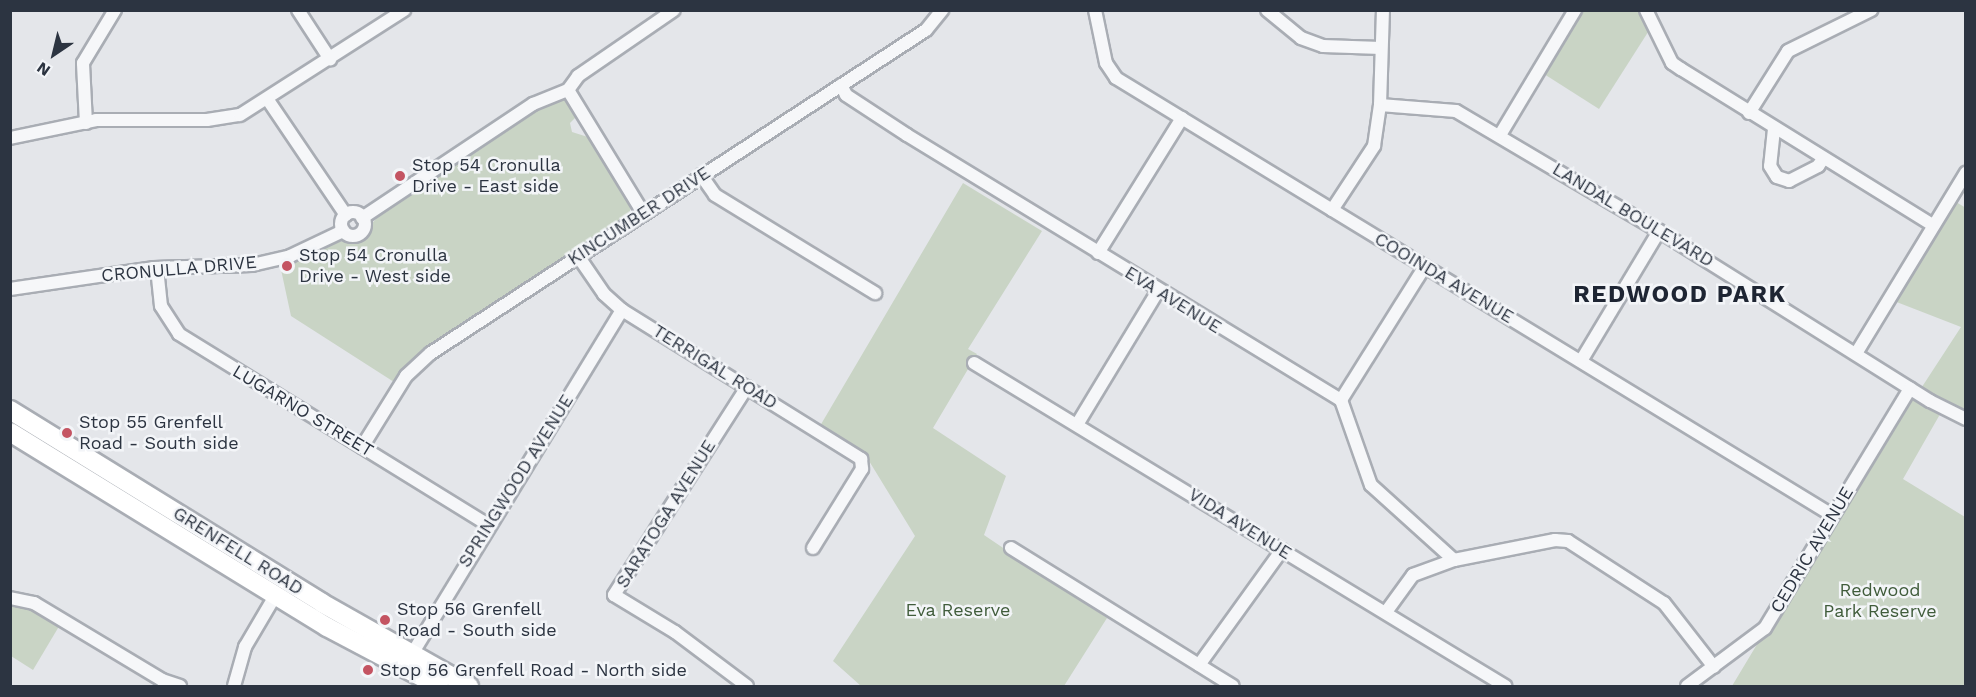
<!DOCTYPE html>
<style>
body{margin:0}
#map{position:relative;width:1976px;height:697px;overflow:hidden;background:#e4e6ea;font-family:"Work Sans",sans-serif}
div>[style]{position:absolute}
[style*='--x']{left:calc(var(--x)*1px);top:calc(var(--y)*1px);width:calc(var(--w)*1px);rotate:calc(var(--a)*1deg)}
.green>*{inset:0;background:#c9d4c5}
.roads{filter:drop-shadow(2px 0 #a9adb4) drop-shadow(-2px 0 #a9adb4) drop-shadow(0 2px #a9adb4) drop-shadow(0 -2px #a9adb4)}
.street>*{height:12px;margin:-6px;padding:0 6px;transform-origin:6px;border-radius:6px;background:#f6f7f9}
.street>.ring{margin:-6px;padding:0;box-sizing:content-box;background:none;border:12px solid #f6f7f9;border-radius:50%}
.secondary>*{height:18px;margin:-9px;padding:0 9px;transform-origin:9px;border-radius:9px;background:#fff}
.dots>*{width:16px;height:16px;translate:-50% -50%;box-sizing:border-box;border:3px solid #f3f5f8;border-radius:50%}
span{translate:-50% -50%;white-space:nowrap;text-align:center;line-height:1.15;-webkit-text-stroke:5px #f3f5f8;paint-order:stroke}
.poi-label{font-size:18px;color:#2c3441}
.left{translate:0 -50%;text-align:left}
.street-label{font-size:18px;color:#2c3441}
.park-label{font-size:18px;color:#405c3b}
.district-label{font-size:24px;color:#1e2533;font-weight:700;letter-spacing:1.5px}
.frame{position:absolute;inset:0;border:12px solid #2c3441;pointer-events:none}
.north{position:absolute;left:24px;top:24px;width:60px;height:60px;-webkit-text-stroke:4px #f3f5f8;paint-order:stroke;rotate:215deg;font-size:16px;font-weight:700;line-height:24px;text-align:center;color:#2c3441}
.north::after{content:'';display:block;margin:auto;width:21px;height:27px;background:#2c3441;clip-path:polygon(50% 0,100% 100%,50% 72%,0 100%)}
</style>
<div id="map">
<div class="green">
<div style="clip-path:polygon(1582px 11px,1641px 11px,1650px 29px,1599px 109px,1544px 74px)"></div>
<div style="clip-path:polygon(567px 98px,578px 115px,570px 123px,572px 132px,591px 138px,632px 205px,627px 219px,422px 353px,394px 382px,291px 316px,280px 265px,337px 242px,359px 239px,385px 208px,539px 107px)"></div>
<div style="clip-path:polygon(963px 183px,1042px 231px,968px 349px,977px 354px,933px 428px,1006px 476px,984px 535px,1107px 618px,1064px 686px,861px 686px,833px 661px,915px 536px,866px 456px,820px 426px)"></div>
<div style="clip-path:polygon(1956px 202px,1966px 208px,1965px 419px,1943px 409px,1903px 479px,1965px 517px,1965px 686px,1732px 686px,1910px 389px,1918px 393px,1961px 327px,1894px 301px)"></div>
<div style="clip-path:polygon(10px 601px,32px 606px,61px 623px,33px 670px,11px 656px)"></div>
</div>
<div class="roads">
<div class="street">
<div style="--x:298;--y:10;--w:59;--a:56.9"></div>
<div style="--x:1095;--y:10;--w:54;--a:78.3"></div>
<div style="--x:1106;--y:63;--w:18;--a:56"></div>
<div style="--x:1116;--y:78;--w:839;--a:31.4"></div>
<div style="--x:1267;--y:10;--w:44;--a:39.5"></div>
<div style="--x:1301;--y:38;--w:23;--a:20"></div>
<div style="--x:1323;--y:46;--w:58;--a:2"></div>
<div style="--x:1646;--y:10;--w:59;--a:63.9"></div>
<div style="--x:1672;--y:63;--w:11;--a:34"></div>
<div style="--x:1681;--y:69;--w:296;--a:31.8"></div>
<div style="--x:841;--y:85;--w:11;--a:63"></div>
<div style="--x:846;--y:95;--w:73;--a:33.3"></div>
<div style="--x:907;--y:135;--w:509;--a:31.41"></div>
<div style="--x:1341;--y:400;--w:90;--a:70.6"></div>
<div style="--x:1371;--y:485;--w:112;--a:42.1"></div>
<div style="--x:568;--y:90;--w:144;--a:58.6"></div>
<div style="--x:268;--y:100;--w:139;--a:55.9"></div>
<div style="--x:1380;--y:105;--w:76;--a:4.5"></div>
<div style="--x:1456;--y:111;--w:236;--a:30.6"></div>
<div style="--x:1659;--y:231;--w:320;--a:32.1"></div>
<div style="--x:1930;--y:401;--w:40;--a:26.6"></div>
<div style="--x:1749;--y:113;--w:73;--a:-57.8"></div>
<div style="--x:1788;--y:51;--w:93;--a:-26.3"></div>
<div style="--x:86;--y:123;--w:60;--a:-92.9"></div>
<div style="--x:83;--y:63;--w:62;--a:-58.9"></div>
<div style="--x:1774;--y:129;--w:37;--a:96"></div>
<div style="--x:1770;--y:166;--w:13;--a:58"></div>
<div style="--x:1777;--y:177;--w:13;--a:18"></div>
<div style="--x:1789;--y:181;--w:33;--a:-27"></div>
<div style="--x:1818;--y:166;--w:9;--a:-54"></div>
<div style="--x:1500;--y:135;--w:146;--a:-59"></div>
<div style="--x:10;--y:138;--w:88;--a:-11.8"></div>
<div style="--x:96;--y:120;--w:111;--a:0"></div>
<div style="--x:207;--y:120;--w:33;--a:-9"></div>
<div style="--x:240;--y:115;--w:195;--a:-32.6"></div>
<div style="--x:701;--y:175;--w:24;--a:55"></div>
<div style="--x:715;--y:195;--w:188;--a:31.5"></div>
<div style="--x:1332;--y:210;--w:77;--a:-56.7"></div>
<div style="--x:1374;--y:146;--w:41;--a:-81.7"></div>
<div style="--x:1380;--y:105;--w:95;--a:-88.2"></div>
<div class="ring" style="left:341px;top:212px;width:12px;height:12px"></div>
<div style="--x:362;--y:218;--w:206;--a:-33.7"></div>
<div style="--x:533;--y:104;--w:38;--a:-22"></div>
<div style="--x:568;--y:90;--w:17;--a:-54"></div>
<div style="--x:578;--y:76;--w:116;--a:-34.5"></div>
<div style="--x:1098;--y:253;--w:159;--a:-58.1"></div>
<div style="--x:578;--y:256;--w:46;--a:55.6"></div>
<div style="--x:604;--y:294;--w:24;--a:42"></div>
<div style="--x:622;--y:310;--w:282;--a:31.9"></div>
<div style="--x:861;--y:459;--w:10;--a:84"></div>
<div style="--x:862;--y:469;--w:93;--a:121.8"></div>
<div style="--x:157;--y:268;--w:38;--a:84"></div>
<div style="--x:161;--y:306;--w:33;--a:57"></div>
<div style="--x:179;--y:334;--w:363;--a:31.7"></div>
<div style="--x:10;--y:289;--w:146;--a:-8.3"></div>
<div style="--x:154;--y:268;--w:98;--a:-1.8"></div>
<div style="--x:252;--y:265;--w:39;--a:-13"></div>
<div style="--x:290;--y:256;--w:59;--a:-25.3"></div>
<div style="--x:1857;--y:352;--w:210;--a:-58.7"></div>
<div style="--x:1581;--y:361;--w:152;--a:-59"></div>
<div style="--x:974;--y:363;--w:622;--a:31.31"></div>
<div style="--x:747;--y:387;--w:247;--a:122.6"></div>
<div style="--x:614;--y:595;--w:71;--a:31.2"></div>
<div style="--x:675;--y:632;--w:90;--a:36.9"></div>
<div style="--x:1341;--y:400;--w:158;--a:-57.9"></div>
<div style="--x:1078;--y:423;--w:154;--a:-58.8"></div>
<div style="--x:362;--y:447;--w:84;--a:-58.2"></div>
<div style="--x:406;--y:376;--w:34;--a:-43"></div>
<div style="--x:431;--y:353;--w:591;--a:-33.13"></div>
<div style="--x:926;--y:30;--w:26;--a:-51"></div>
<div style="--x:1011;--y:548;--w:261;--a:31.9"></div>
<div style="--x:10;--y:598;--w:25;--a:12"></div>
<div style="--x:34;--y:603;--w:149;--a:31"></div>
<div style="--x:162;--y:680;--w:19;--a:18"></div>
<div style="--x:1386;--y:612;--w:46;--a:-53.9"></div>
<div style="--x:1413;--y:575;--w:44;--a:-20.1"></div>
<div style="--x:1454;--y:560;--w:103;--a:-11.2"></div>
<div style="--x:1555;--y:540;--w:13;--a:4"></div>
<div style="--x:1568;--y:541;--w:114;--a:32.9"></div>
<div style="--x:1664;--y:603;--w:81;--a:52"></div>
<div style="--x:412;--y:654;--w:403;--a:-58.6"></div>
<div style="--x:1199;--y:665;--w:142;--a:-54.2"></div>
<div style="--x:234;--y:686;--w:41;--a:-74.2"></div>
<div style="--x:245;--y:647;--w:59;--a:-59.5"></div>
<div style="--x:1687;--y:686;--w:97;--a:-36.6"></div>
<div style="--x:1765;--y:628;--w:280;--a:-58.8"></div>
</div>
<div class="secondary">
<div style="--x:10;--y:410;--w:367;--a:31.7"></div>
<div style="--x:322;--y:603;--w:169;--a:29.5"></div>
<div style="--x:10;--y:432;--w:372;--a:31.6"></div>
<div style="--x:327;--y:627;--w:127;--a:27.8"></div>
</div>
</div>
<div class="dots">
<div style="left:400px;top:176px;background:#c45462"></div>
<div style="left:287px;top:266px;background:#c45462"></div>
<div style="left:67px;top:433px;background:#c45462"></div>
<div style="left:385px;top:620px;background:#c45462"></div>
<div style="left:368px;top:670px;background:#c45462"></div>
</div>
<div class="poi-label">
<span class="left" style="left:412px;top:176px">Stop 54 Cronulla<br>Drive - East side</span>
<span class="left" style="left:299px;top:266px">Stop 54 Cronulla<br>Drive - West side</span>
<span class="left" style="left:79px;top:433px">Stop 55 Grenfell<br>Road - South side</span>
<span class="left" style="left:397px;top:620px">Stop 56 Grenfell<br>Road - South side</span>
<span class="left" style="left:380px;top:670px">Stop 56 Grenfell Road - North side</span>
</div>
<div class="street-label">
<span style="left:1633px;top:215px;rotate:31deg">LANDAL BOULEVARD</span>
<span style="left:639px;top:216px;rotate:-33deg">KINCUMBER DRIVE</span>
<span style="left:179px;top:269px;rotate:-5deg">CRONULLA DRIVE</span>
<span style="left:1444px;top:278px;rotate:31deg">COOINDA AVENUE</span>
<span style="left:1173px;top:300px;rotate:32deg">EVA AVENUE</span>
<span style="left:715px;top:367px;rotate:32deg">TERRIGAL ROAD</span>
<span style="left:303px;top:411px;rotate:31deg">LUGARNO STREET</span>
<span style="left:516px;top:481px;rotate:-58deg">SPRINGWOOD AVENUE</span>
<span style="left:666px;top:514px;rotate:-58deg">SARATOGA AVENUE</span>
<span style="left:1240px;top:524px;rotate:32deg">VIDA AVENUE</span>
<span style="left:1812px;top:550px;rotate:-59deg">CEDRIC AVENUE</span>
<span style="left:238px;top:551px;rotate:32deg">GRENFELL ROAD</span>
</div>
<div class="park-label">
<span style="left:1880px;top:601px">Redwood<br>Park Reserve</span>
<span style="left:958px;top:610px">Eva Reserve</span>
</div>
<div class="district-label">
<span style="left:1680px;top:295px">REDWOOD PARK</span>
</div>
<div class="frame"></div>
<div class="north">N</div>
</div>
